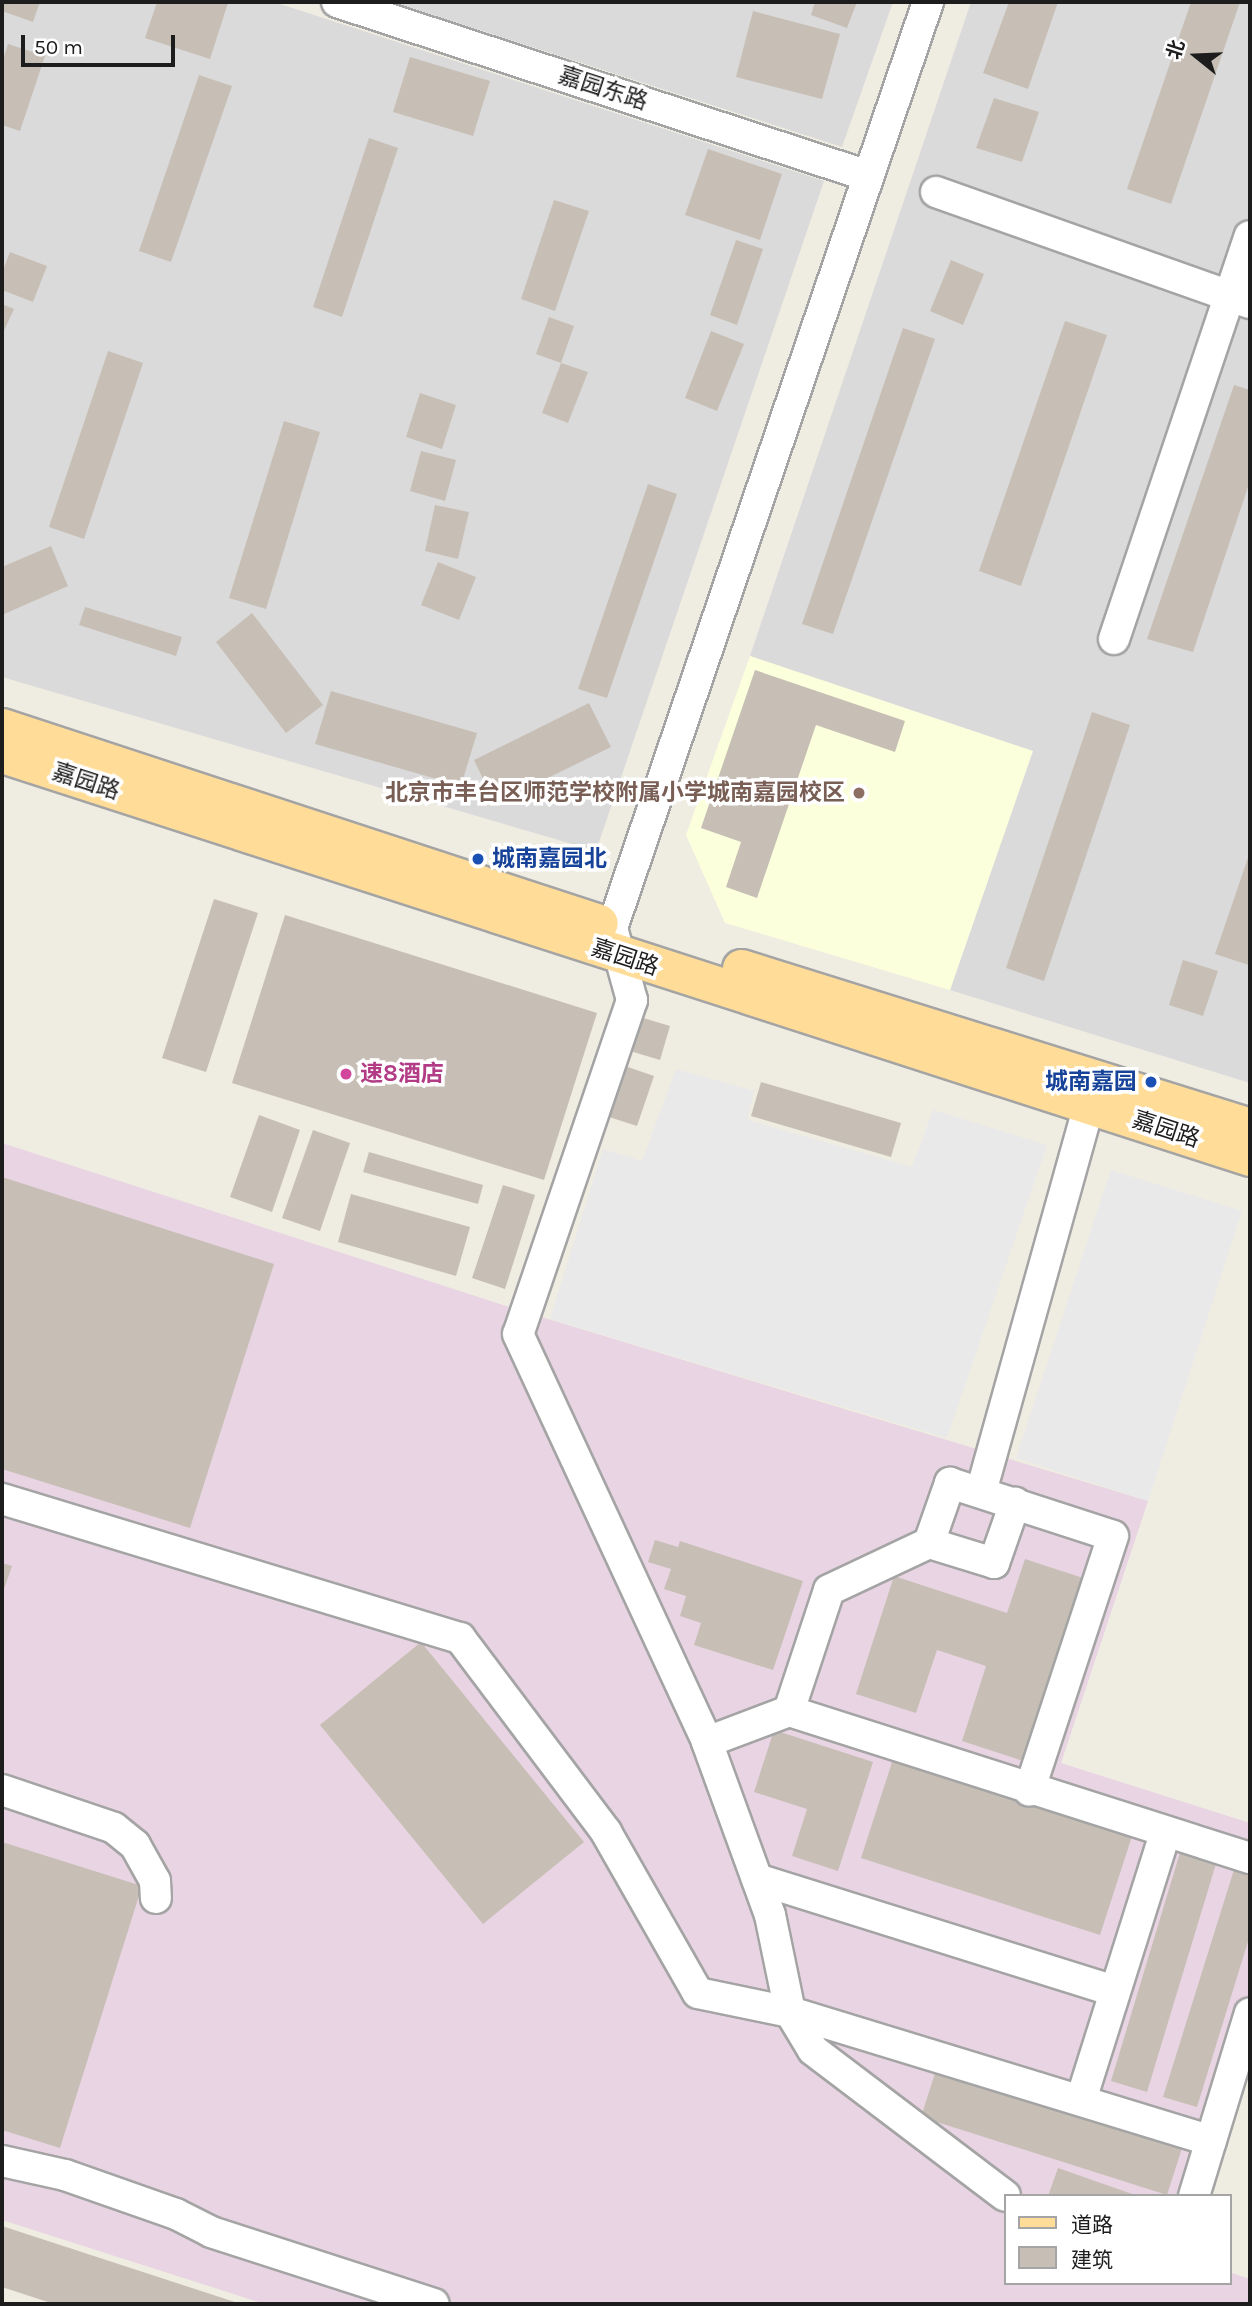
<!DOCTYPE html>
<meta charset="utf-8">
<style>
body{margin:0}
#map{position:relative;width:1252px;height:2306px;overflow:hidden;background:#efece2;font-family:Karla,"Noto Sans SC",sans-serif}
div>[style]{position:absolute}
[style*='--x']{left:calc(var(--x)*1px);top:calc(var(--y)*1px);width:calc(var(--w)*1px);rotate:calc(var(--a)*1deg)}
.residential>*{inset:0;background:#dbdada}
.industrial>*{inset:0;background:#e9d4e3}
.education>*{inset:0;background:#fbffdc}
.parking>*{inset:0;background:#e9e9e9}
.building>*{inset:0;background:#c7bfb5}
.roads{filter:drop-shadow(2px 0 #a4a4a4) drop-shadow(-2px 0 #a4a4a4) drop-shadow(0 2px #a4a4a4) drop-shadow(0 -2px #a4a4a4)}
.minor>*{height:30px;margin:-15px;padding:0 15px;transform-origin:15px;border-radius:15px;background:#fff}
.major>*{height:37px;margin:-18.5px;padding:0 18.5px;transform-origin:18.5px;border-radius:18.5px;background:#ffdd98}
.dots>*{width:19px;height:19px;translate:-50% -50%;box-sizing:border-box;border:4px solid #fff;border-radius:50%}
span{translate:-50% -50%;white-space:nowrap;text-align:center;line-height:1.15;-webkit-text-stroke:7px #fff;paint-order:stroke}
.street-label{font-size:23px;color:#1d1d1d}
.education-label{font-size:23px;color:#785e54;font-weight:700}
.right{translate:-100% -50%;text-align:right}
.transit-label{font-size:23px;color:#164399;font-weight:700}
.left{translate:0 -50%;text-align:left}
.hotel-label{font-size:23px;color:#b23c85;font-weight:700}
.frame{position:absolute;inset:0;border:4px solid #1d1d1d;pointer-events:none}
.legend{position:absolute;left:1004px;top:2194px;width:228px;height:91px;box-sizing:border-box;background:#fff;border:2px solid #a5a5a5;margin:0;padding:9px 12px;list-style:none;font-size:21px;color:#1d1d1d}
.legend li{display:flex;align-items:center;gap:14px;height:35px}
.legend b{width:35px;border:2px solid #a5a5a5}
.north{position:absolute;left:1161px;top:21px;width:70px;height:70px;-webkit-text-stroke:5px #fff;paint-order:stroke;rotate:288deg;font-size:19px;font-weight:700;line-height:28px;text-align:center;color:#1d1d1d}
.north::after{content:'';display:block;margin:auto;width:24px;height:32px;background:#1d1d1d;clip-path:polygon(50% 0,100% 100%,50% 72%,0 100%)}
.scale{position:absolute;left:21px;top:35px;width:154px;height:32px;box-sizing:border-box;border:4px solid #1d1d1d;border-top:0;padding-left:9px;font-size:21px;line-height:24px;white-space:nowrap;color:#1d1d1d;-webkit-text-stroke:5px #fff;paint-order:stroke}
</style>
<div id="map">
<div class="residential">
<div style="clip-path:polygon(2px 2px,274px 2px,824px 181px,596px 851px,2px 677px)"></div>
<div style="clip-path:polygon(393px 2px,893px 2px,842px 147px)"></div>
<div style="clip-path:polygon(971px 2px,1250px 2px,1250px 1083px,950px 990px,1032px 751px,750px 656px)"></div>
</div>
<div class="industrial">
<div style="clip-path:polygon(2px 1143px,525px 1312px,1148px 1501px,1061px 1763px,1250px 1823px,1250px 2055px,1206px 2196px,1005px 2196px,1005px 2283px,1229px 2283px,1229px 2272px,1250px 2279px,1250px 2304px,265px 2304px,2px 2220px)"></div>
</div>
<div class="education">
<div style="clip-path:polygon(750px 656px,1033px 751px,950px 990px,725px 923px,686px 835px)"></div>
</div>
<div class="parking">
<div style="clip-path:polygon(676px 1069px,754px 1091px,747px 1120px,912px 1167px,933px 1110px,1047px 1145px,947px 1438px,550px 1319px,603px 1149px,642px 1161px)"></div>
<div style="clip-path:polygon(1111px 1170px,1242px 1211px,1148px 1501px,1016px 1458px)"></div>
</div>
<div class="building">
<div style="clip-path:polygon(2px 2px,40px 2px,33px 22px,2px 11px)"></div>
<div style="clip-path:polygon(157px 2px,228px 3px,210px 59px,145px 38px)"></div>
<div style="clip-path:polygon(815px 2px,857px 2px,847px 28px,811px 15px)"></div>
<div style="clip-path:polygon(1009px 2px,1058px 2px,1028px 89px,983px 73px)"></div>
<div style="clip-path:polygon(1191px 2px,1240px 2px,1171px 204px,1127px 189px)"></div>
<div style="clip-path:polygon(753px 11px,840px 34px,822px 99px,736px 77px)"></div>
<div style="clip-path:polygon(8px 44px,45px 56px,20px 131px,2px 125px,2px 63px)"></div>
<div style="clip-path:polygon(410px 57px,490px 81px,473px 136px,393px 112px)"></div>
<div style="clip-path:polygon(199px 75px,232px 86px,171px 262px,139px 251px)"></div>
<div style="clip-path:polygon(994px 98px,1039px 112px,1022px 162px,976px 148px)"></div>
<div style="clip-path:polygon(369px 138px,398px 148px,342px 317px,313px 307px)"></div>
<div style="clip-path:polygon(708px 149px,782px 174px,760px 240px,685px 215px)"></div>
<div style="clip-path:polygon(554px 200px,589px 211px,555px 311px,521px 299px)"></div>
<div style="clip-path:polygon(736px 240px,763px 249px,737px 325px,710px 315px)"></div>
<div style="clip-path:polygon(10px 252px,47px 266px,33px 302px,2px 290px,2px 273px)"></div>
<div style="clip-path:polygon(951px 260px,984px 274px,963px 325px,930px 311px)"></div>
<div style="clip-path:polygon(2px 304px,14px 309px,2px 335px)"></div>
<div style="clip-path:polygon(549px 317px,574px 326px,561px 363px,536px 354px)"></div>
<div style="clip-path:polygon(1065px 321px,1107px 335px,1021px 586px,979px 571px)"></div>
<div style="clip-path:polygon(903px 328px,935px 339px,833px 634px,802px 624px)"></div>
<div style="clip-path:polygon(711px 331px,744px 344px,717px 411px,685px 398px)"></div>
<div style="clip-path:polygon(108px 351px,143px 363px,84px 539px,49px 527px)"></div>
<div style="clip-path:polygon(561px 363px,588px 372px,568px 423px,542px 413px)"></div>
<div style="clip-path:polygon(1234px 385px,1250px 390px,1250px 481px,1193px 652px,1147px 639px)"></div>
<div style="clip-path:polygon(420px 393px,456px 405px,442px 449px,406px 437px)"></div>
<div style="clip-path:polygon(284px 421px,320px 432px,266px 609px,229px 598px)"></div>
<div style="clip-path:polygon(421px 451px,456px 460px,445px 501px,410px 491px)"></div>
<div style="clip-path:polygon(648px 484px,677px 494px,607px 698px,578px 689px)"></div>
<div style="clip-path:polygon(435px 505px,469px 512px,458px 559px,425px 551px)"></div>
<div style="clip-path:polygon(51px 546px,68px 586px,2px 615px,2px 567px)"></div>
<div style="clip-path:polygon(438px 562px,476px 577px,459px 620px,421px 605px)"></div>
<div style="clip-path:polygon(85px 607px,182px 637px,176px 656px,79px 625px)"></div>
<div style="clip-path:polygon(252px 613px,323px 705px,286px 733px,216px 642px)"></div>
<div style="clip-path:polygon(755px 670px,905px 721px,895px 752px,816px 725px,757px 898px,726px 887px,741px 842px,701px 828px)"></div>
<div style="clip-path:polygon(331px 691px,477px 733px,461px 786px,315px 744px)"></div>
<div style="clip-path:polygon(589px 703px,611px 747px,495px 804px,474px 760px)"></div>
<div style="clip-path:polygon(1092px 712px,1130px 725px,1044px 981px,1006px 968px)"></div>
<div style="clip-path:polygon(1250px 852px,1250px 960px,1249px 965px,1215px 954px)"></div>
<div style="clip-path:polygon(214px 899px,258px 913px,206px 1072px,162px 1058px)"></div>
<div style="clip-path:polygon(285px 915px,597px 1013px,544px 1180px,232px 1083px)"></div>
<div style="clip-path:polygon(1183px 960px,1218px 971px,1203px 1016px,1169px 1005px)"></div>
<div style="clip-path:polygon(640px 1017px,670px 1026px,660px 1060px,630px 1051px)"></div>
<div style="clip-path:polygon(622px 1065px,654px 1076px,637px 1126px,606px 1116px)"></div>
<div style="clip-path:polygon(761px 1082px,901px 1123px,891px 1157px,751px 1116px)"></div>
<div style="clip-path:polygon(259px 1115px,300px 1130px,272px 1212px,230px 1197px)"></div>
<div style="clip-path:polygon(313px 1130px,350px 1143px,320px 1231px,282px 1218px)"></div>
<div style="clip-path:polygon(369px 1152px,483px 1185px,478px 1204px,363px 1172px)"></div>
<div style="clip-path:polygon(2px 1177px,274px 1264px,190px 1528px,2px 1469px)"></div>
<div style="clip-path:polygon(503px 1185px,535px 1195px,505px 1289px,472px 1278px)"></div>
<div style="clip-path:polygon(351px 1194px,470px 1227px,456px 1276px,338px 1242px)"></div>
<div style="clip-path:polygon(655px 1540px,678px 1547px,680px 1541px,803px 1581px,773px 1670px,694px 1645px,701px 1623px,680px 1616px,686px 1596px,664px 1589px,671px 1569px,648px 1562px)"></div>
<div style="clip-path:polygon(1025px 1559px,1083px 1578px,1023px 1761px,962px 1741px,986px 1666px,937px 1650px,916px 1713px,856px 1694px,894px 1576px,1007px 1613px)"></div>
<div style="clip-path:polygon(2px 1563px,12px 1566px,2px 1595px)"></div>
<div style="clip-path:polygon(421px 1642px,584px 1842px,483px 1924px,320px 1725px)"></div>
<div style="clip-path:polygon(774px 1730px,873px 1762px,838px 1871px,792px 1856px,807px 1809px,754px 1792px)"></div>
<div style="clip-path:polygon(895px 1753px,1134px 1830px,1100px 1935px,861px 1858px)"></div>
<div style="clip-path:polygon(2px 1842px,142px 1886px,60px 2148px,2px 2130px)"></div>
<div style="clip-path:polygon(1182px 1846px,1218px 1857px,1147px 2092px,1111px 2081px)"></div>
<div style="clip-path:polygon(1237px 1860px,1250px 1864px,1250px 1935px,1197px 2107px,1163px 2097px)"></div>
<div style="clip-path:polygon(937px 2067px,1183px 2145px,1167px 2195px,921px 2117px)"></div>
<div style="clip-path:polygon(1058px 2168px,1135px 2195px,1135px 2196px,1048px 2196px)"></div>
<div style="clip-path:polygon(2px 2226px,241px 2304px,54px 2304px,2px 2287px)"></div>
</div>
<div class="roads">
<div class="minor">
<div style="--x:337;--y:2;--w:559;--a:18.14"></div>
<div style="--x:928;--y:2;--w:978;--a:108.84"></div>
<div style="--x:612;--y:928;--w:75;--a:74.5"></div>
<div style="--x:632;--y:1000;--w:353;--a:108.8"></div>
<div style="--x:518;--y:1334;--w:450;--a:65.1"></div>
<div style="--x:707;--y:1742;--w:184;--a:70"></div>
<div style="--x:770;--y:1915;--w:99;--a:78.3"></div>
<div style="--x:790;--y:2012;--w:44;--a:58.8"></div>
<div style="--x:813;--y:2050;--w:241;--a:37.2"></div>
<div style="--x:936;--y:192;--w:333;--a:19.5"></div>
<div style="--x:1114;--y:639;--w:425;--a:-71.4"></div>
<div style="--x:981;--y:1492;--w:423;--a:-74.4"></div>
<div style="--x:2;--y:1499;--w:479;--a:16.9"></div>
<div style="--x:460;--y:1638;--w:243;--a:53"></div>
<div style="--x:606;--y:1832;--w:185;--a:60.3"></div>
<div style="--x:698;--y:1993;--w:94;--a:11.7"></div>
<div style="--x:790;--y:2012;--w:440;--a:17"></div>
<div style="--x:929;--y:1543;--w:64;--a:-70.7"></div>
<div style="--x:950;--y:1483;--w:171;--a:18"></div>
<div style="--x:1113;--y:1536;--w:268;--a:108.2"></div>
<div style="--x:789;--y:1711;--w:484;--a:17.7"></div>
<div style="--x:707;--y:1742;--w:88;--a:-20.7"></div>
<div style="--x:789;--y:1711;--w:127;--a:-71.7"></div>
<div style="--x:829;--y:1590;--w:110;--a:-25.2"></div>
<div style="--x:929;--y:1543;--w:68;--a:17.1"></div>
<div style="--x:994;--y:1563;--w:64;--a:-70.7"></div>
<div style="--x:2;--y:1790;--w:118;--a:18.7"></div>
<div style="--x:114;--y:1828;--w:27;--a:39"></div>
<div style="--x:135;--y:1845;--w:41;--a:60.9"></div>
<div style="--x:155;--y:1881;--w:17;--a:87"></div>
<div style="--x:757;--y:1879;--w:375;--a:17.4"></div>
<div style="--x:1081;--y:2100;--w:280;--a:-72.5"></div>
<div style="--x:2;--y:2161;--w:65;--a:12.5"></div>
<div style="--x:65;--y:2175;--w:118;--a:19.4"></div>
<div style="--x:176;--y:2214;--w:39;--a:27"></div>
<div style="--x:211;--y:2232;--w:234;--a:17.9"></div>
<div style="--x:1194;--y:2196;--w:191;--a:-73"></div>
</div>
<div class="major">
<div style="--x:2;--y:727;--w:628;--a:18.18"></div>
<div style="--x:2;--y:754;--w:1311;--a:17.9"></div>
<div style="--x:741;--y:968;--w:533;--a:17.35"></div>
</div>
</div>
<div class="dots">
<div style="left:859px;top:793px;background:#8d6e63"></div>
<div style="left:478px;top:859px;background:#1a4fb4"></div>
<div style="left:346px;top:1074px;background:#d1479c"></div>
<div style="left:1151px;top:1082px;background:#1a4fb4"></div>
</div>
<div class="street-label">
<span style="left:603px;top:89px;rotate:18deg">嘉园东路</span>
<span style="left:86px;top:782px;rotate:18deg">嘉园路</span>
<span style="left:625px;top:958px;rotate:18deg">嘉园路</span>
<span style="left:1166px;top:1130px;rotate:18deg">嘉园路</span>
</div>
<div class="education-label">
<span class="right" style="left:845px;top:793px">北京市丰台区师范学校附属小学城南嘉园校区</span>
</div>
<div class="transit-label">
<span class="left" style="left:492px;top:859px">城南嘉园北</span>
<span class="right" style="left:1137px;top:1082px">城南嘉园</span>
</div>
<div class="hotel-label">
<span class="left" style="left:360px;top:1074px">速8酒店</span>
</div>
<div class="frame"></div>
<ul class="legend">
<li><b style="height:9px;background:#ffdd98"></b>道路</li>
<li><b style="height:19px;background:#c7bfb5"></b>建筑</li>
</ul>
<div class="north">北</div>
<div class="scale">50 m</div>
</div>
